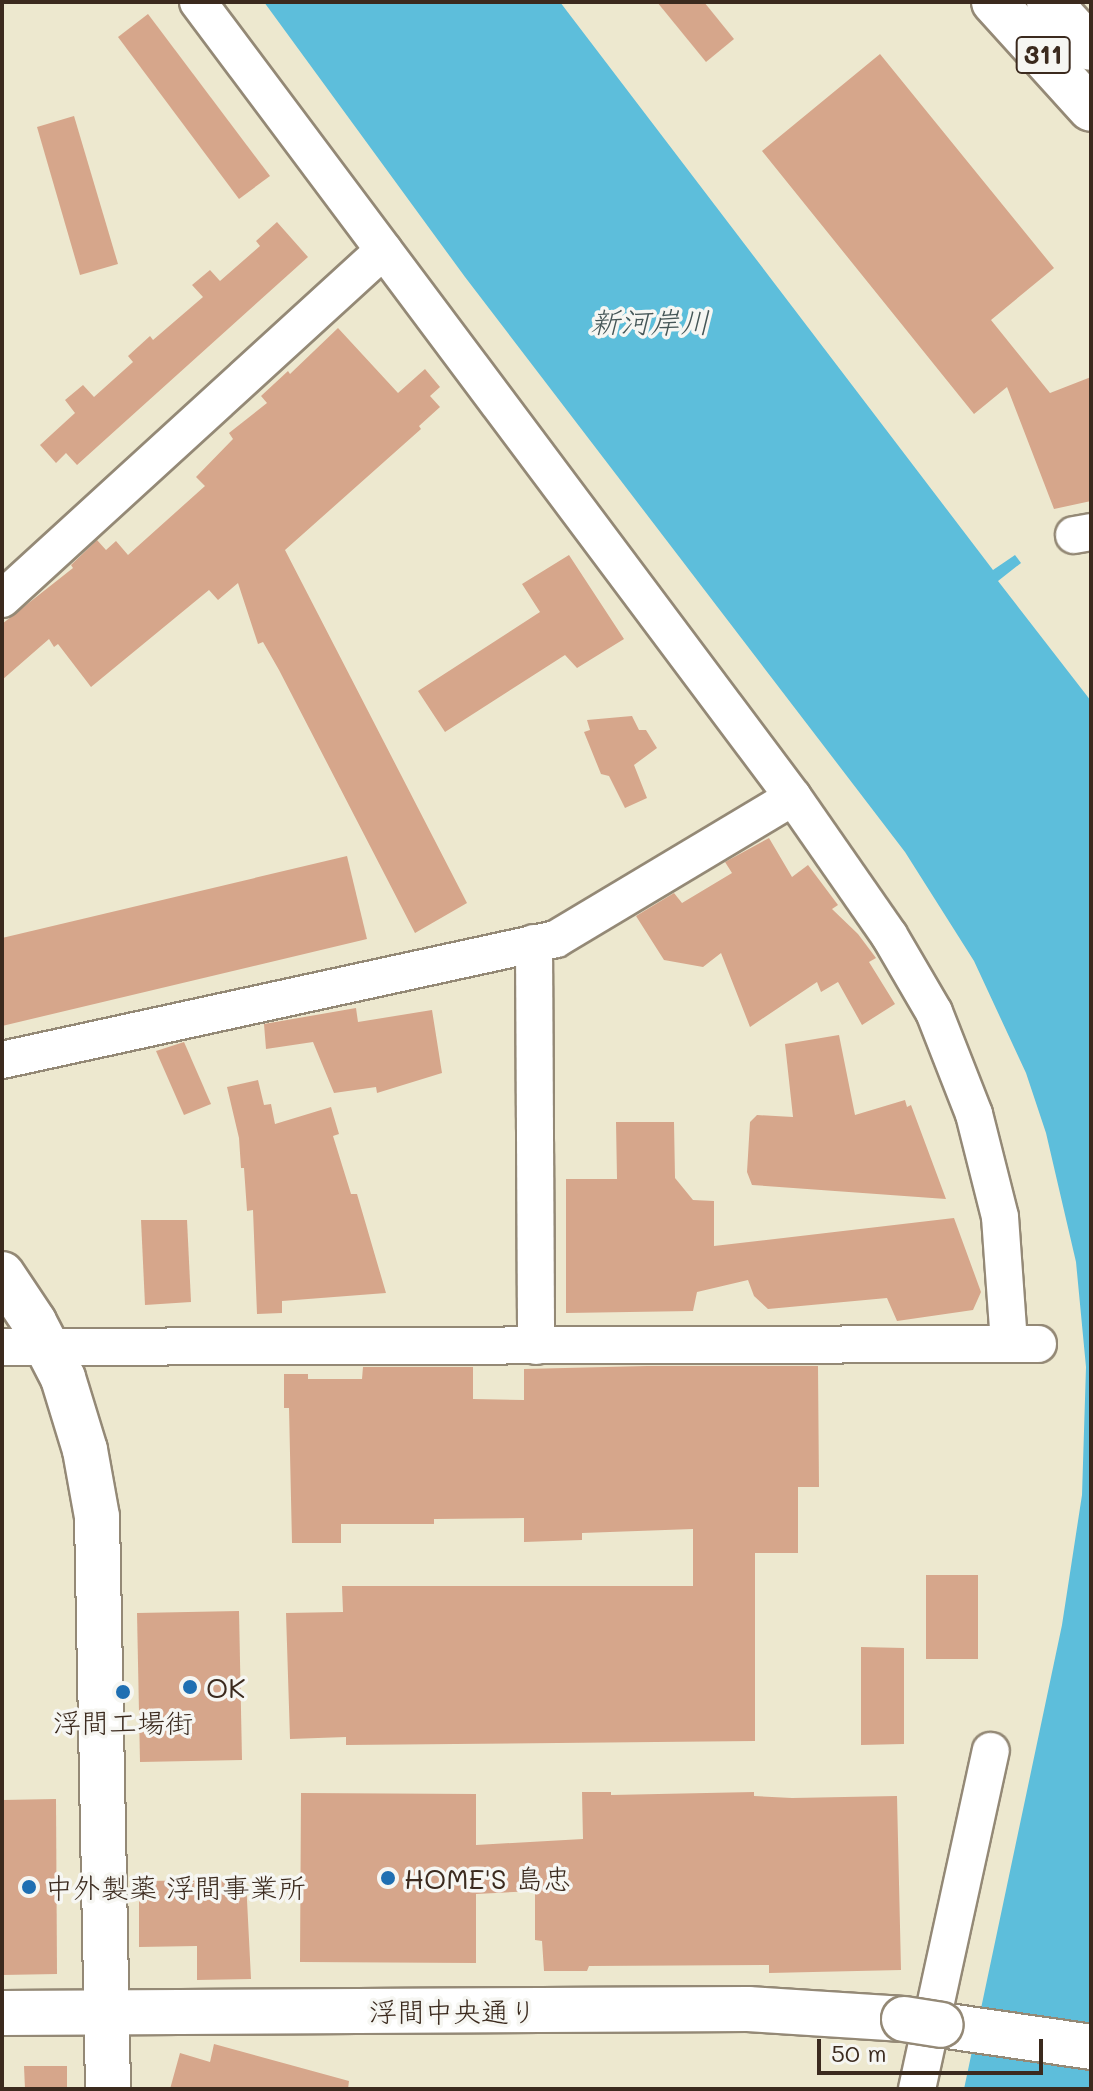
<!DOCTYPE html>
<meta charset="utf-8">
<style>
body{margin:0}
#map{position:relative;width:1093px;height:2091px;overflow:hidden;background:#ede8cf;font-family:Mali,"Klee One",sans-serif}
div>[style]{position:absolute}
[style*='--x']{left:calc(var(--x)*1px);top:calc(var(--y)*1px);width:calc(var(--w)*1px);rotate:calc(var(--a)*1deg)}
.water>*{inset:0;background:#5dbedb}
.building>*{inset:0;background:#d6a68b}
.roads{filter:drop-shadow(2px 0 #948976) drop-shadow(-2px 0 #948976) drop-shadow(0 2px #948976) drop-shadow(0 -2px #948976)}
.street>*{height:36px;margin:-18px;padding:0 18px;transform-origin:18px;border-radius:18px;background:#fff}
.secondary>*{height:44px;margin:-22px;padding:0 22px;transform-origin:22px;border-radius:22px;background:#fff}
.primary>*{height:44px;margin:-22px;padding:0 22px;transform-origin:22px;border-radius:22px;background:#fff}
.bridges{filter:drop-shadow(2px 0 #948976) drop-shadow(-2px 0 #948976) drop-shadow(0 2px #948976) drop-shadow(0 -2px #948976)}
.secondary-bridge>*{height:44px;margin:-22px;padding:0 22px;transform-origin:22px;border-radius:22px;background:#fff}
.dots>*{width:22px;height:22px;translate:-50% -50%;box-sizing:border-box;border:4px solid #f6f6f2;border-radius:50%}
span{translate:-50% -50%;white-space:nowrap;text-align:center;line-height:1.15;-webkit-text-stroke:7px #f6f6f2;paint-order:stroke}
.shield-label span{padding:2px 6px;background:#f6f6f2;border:2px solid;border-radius:6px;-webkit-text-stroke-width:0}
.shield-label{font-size:26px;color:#3b2a1e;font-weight:700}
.poi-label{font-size:28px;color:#3b2a1e}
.left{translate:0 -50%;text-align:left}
.street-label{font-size:28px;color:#3b2a1e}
.water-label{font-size:30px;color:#455657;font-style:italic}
.frame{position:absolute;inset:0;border:4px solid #3b2a1e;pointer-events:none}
.scale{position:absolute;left:817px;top:2039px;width:226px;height:36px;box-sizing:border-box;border:4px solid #3b2a1e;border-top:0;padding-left:10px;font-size:24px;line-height:28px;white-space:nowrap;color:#3b2a1e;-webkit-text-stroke:6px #f6f6f2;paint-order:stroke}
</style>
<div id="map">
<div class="water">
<div style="clip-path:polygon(264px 2px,560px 2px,993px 570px,1015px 555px,1021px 563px,998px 581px,1091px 701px,1091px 2089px,964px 2089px,1062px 1625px,1082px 1495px,1086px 1367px,1076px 1262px,1046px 1133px,1026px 1073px,974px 961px,905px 852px,465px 277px)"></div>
</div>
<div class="building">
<div style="clip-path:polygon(657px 2px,704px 2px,734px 39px,706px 62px)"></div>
<div style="clip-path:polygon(148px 14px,270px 176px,239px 199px,118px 37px)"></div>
<div style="clip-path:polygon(880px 54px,1054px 268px,991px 320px,1050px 393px,1091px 377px,1091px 501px,1054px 509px,1007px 387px,974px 414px,762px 151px)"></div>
<div style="clip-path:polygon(74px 116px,118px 264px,80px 275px,37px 127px)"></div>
<div style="clip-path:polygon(277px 222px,308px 257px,77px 465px,66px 453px,56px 463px,40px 445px,75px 413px,65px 400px,83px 385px,94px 397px,133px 362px,128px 356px,150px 336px,153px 340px,203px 297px,192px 285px,210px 270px,220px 281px,260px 246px,256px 241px)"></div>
<div style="clip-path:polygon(338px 328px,398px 393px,425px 369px,440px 387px,430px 396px,440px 407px,419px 426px,421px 429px,285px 550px,467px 903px,415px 933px,279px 670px,263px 642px,258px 644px,238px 583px,218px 600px,209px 590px,91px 687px,58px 644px,54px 647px,49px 639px,2px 680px,2px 624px,73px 568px,71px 565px,97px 540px,106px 550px,116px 541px,128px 555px,205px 486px,196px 477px,233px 439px,229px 433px,267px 403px,261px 396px,288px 371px,290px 374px)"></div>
<div style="clip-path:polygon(569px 555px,624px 639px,577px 668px,565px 655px,445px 732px,418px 691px,540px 612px,522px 584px)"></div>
<div style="clip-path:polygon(632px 716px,639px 730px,646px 730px,657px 748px,634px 765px,647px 798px,625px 808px,609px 776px,601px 774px,584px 732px,590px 730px,587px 720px)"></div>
<div style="clip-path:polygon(769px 838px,792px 877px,808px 865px,838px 905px,832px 909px,858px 934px,876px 958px,869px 962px,895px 1004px,862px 1025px,838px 982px,821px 992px,817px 982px,750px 1027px,721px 953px,703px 967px,664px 960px,636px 916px,674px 893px,682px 903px,732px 873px,725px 862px)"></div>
<div style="clip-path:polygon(347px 856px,367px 939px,2px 1026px,2px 938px)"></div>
<div style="clip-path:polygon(356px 1008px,358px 1022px,432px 1010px,442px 1073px,377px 1093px,376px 1087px,334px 1093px,313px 1042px,266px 1049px,264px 1024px)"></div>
<div style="clip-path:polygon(839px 1035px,855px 1115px,905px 1100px,907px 1107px,911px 1105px,946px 1199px,752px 1185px,747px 1172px,750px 1122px,757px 1115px,793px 1117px,785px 1044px)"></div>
<div style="clip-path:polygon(184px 1042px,211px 1104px,184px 1115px,156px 1051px)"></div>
<div style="clip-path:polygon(258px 1080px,264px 1105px,271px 1104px,275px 1124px,331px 1107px,339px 1134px,333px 1136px,351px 1194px,357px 1194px,386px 1293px,282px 1301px,282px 1313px,257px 1314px,253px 1210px,247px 1211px,244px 1168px,241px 1168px,239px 1138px,227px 1087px)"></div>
<div style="clip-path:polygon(616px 1122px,674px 1122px,675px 1178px,693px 1200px,714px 1201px,714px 1246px,954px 1218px,981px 1292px,973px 1310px,897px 1321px,887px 1298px,768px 1309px,754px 1296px,748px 1280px,697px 1292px,693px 1311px,566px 1313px,566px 1179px,617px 1179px)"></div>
<div style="clip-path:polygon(141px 1220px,187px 1220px,191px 1302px,145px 1305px)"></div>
<div style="clip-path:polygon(647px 1366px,818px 1366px,819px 1487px,798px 1487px,798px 1553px,755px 1553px,755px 1741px,346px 1745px,346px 1737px,290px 1739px,286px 1613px,343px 1612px,342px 1586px,693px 1586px,693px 1529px,582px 1533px,582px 1540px,524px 1542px,524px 1518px,434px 1519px,434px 1524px,341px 1524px,341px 1543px,292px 1543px,289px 1408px,284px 1408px,284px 1374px,308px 1374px,308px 1379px,362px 1379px,363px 1367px,473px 1367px,473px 1399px,524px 1400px,524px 1369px)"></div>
<div style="clip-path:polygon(926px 1575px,978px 1575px,978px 1659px,926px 1659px)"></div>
<div style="clip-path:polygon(239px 1611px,242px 1760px,140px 1762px,137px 1613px)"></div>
<div style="clip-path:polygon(861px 1647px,904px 1648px,904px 1744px,861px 1745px)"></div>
<div style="clip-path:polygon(582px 1792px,611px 1792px,611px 1795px,754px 1792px,754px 1796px,792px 1798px,897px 1796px,901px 1970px,769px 1973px,769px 1965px,589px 1966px,587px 1971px,544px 1971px,542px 1941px,535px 1940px,535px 1891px,476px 1894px,476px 1963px,300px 1962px,301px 1793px,476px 1794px,476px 1845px,583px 1839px)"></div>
<div style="clip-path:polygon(56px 1799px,57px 1974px,2px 1975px,2px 1800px)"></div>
<div style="clip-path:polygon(246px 1880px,251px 1979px,197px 1980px,197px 1946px,139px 1947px,139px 1881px)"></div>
<div style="clip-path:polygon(214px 2044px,349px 2081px,348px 2089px,170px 2089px,180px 2053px,210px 2062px)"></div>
<div style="clip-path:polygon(24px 2066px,67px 2066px,67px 2089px,25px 2089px)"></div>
</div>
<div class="roads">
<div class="street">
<div style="--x:198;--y:2;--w:993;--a:53.19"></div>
<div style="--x:793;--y:797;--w:168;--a:55.2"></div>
<div style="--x:889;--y:935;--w:89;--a:59.7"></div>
<div style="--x:934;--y:1012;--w:110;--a:68.6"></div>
<div style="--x:974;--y:1114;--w:106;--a:75.8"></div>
<div style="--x:1000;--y:1217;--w:127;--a:85.9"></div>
<div style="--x:1074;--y:535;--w:17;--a:-10"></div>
<div style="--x:2;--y:599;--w:517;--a:-42.42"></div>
<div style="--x:534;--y:943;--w:403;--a:89.7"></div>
<div style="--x:2;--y:1060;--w:567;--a:-12.32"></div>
<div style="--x:556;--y:939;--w:276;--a:-30.9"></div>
<div style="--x:2;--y:1347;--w:1036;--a:-0.17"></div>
<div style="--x:917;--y:2089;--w:346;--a:-77.7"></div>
</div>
<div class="secondary">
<div style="--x:2;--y:1274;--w:58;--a:56.3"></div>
<div style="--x:34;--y:1322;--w:63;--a:62.6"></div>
<div style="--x:63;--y:1378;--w:75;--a:73"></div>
<div style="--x:85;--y:1450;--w:68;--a:79.8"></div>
<div style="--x:97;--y:1517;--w:572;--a:88.9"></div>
<div style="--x:2;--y:2013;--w:746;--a:-0.31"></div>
<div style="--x:748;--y:2009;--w:156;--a:3.7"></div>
<div style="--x:941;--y:2025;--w:152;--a:8.3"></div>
</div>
<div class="primary">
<div style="--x:994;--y:2;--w:144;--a:47.8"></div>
<div style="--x:1049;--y:2;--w:62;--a:47.6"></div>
</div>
</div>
<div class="bridges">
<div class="secondary-bridge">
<div style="--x:904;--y:2019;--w:37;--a:9"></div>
</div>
</div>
<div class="dots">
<div style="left:190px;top:1687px;background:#1f6fb2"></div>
<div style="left:123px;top:1692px;background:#1f6fb2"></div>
<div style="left:388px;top:1878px;background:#1f6fb2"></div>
<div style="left:29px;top:1887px;background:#1f6fb2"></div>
</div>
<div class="shield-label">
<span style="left:1043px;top:55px">311</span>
</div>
<div class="poi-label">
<span class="left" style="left:206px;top:1687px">OK</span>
<span style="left:123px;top:1722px">浮間工場街</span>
<span class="left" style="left:404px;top:1878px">HOME'S 島忠</span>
<span class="left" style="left:45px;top:1887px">中外製薬 浮間事業所</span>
</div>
<div class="street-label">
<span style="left:453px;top:2011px">浮間中央通り</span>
</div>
<div class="water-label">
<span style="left:650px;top:321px">新河岸川</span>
</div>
<div class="frame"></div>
<div class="scale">50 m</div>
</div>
